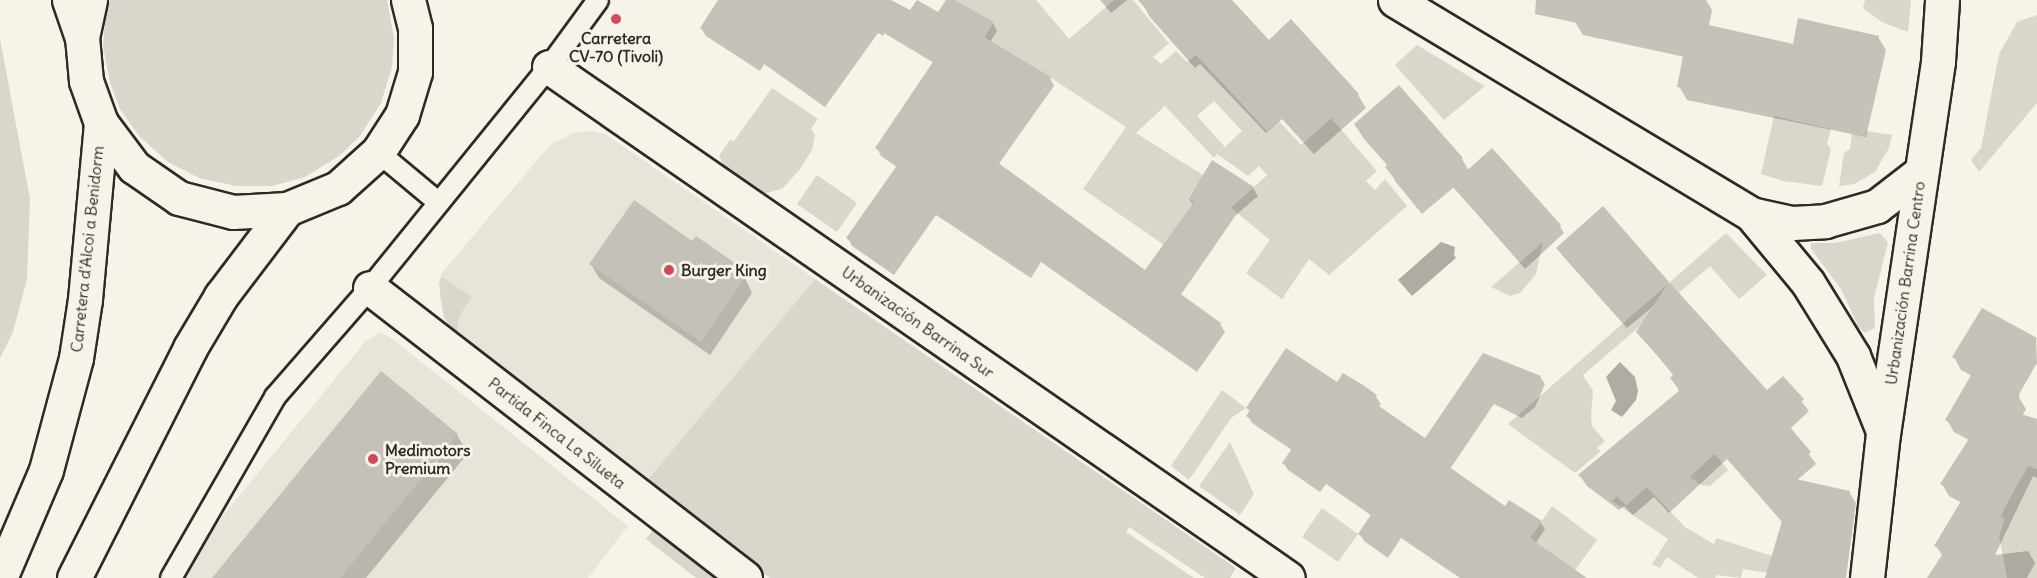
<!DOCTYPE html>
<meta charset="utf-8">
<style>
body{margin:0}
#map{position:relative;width:2037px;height:578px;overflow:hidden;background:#f7f3e8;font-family:Delius,sans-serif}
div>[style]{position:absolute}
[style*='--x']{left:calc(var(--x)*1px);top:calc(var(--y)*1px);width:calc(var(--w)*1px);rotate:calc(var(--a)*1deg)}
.built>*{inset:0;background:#e8e4da}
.green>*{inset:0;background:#dad6cc}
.water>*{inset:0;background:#afaca4}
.shadow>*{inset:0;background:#0003}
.building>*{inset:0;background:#c4c1b9}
.roads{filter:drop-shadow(2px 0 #2b2b2b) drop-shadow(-2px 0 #2b2b2b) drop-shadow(0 2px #2b2b2b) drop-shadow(0 -2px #2b2b2b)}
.service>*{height:20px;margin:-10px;padding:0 10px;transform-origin:10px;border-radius:10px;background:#f7f3e8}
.minor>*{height:33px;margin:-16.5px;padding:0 16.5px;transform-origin:16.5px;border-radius:16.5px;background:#f7f3e8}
.secondary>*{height:33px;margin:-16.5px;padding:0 16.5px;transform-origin:16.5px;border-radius:16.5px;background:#f7f3e8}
.primary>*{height:33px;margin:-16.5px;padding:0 16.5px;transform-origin:16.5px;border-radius:16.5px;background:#f7f3e8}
.dots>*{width:16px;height:16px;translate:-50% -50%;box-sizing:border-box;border:3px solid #f7f3e8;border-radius:50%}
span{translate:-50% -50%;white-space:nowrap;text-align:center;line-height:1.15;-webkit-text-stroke:6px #f7f3e8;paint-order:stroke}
.poi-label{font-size:16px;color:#2b2b2b;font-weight:700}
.left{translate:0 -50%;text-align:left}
.street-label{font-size:16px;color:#2b2b2b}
</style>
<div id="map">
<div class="built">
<div style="clip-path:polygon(593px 131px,607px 135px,815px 279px,645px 483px,453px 335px,444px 317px,440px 299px,441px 274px,550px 145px,576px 132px)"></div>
<div style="clip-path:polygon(380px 333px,390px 337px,628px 526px,588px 578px,172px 578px,366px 341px)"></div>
</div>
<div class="green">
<div style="clip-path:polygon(110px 0,387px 0,394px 38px,392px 67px,381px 103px,360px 136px,339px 156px,305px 177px,272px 186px,236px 186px,199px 178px,168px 162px,139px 136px,120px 109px,110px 83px,103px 46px,106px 11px)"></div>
<div style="clip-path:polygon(evenodd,955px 0,1036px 0,1069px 39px,1114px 0,1133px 0,1169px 43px,1153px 57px,1161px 64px,1176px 51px,1187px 62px,1207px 46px,1209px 68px,1267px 131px,1279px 121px,1301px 145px,1331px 118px,1377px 171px,1366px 181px,1375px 190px,1385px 179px,1407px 206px,1329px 275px,1309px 259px,1282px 299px,1246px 273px,1270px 240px,1231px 208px,1239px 198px,1241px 199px,1267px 175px,1259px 166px,1248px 176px,1217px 154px,1214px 158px,1165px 106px,1136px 133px,1203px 175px,1188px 198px,1208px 211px,1177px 254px,1083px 189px,1126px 127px,1036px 68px,984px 38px,994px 22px,955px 0,1214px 101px,1242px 131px,1225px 147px,1197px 116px,1214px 101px)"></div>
<div style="clip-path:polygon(1865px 0,1911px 0,1908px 32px,1882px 22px,1863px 8px)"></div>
<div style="clip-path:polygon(2037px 15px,2037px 103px,1979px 172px,1971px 160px,1981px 148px,1999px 54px,2017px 22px)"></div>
<div style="clip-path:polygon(0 39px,30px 199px,27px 279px,13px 332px,0 358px)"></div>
<div style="clip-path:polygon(1417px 45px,1485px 86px,1444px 120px,1395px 65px)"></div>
<div style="clip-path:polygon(772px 88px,818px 119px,811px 129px,815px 135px,812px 150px,800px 169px,783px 188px,758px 196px,730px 177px,719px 156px,730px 140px,734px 141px)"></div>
<div style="clip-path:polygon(1774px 116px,1831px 129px,1827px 144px,1831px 149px,1822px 186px,1783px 181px,1761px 174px)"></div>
<div style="clip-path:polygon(1866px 131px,1892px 135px,1889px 148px,1875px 172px,1854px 184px,1839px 186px,1844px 153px,1850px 149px,1852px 134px,1865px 136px)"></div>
<div style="clip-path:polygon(817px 175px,857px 203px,837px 232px,797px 204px)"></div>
<div style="clip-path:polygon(1726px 233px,1767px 275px,1739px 299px,1710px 266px,1583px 375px,1593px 391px,1591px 416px,1592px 426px,1605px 441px,1597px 448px,1601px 451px,1575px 473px,1508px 424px)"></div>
<div style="clip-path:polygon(1880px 233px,1888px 242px,1874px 298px,1875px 328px,1865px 333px,1859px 328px,1841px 289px,1811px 249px,1811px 243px,1835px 243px)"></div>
<div style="clip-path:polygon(1543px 242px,1536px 274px,1520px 293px,1510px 296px,1491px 287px)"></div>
<div style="clip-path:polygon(441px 277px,472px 297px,461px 313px,457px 325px,458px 335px,453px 335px,444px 317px,439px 284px)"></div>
<div style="clip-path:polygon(815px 279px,1236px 568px,1230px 578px,1205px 578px,1129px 527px,1126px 532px,1194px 578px,770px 578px,645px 483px)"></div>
<div style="clip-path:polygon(1222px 390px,1246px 408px,1231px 418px,1189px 480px,1171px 466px)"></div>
<div style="clip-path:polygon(1689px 423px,1728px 470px,1710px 486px,1701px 485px,1673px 465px)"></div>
<div style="clip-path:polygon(1230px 442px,1254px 494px,1240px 515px,1199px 486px)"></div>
<div style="clip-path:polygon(2028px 466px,2037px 469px,2037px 578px,2007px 578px,1999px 536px,2005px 519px,2000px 516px)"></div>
<div style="clip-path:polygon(1647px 487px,1685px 527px,1714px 544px,1716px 538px,1772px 556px,1768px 573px,1743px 569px,1741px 578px,1717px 575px,1715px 578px,1698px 578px,1667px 557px,1660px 568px,1652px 564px,1668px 539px,1612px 501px,1617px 496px,1626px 505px)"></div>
<div style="clip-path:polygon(1552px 506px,1597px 540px,1575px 570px,1530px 538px)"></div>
<div style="clip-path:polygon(1322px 508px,1358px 534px,1338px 562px,1302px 537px)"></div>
<div style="clip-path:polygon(654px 528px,719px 578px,696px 578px,646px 539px)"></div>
</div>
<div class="water">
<div style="clip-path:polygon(1441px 242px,1455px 247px,1454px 255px,1456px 258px,1412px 296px,1398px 280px)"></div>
<div style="clip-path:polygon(1620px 362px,1635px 377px,1638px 391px,1636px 400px,1622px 417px,1611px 410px,1616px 401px,1606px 377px)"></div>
</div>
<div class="shadow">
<div style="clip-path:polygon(719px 0,888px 0,910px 12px,939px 14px,948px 0,952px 0,993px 23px,997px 31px,990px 42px,1050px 78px,1054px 86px,998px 165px,1146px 272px,1193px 205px,1189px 199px,1213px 162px,1253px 188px,1258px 196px,1236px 215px,1180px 296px,1220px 324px,1225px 332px,1197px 372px,1041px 262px,1031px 278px,936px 215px,894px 275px,852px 246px,848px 238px,897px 167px,881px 156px,877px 148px,934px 63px,884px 33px,883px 36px,878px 33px,825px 107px,764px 64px,760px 71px,706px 36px,701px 28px)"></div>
<div style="clip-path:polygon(1100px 0,1127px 0,1111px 13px)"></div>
<div style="clip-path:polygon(1144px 0,1222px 0,1269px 42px,1358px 95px,1366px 108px,1314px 154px,1282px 119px,1266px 133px,1200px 64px,1195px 68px,1149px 16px,1142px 2px)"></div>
<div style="clip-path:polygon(1580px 0,1706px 0,1712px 10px,1709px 26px,1794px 45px,1878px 37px,1886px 50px,1866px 137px,1687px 100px,1679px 86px,1685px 57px,1583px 35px,1575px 22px)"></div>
<div style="clip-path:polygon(1355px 125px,1462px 159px,1469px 171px,1560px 226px,1564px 233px,1525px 269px,1454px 187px,1422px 214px,1395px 181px,1388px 166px,1364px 139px)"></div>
<div style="clip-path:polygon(693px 243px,740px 268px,752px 293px,710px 355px,599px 278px,591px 264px)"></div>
<div style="clip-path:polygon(1562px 255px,1667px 283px,1767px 392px,1783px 378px,1809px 411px,1790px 429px,1816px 464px,1796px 481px,1849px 492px,1856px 503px,1846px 578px,1767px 578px,1783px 523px,1727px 459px,1669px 513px,1654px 497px,1633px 515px,1624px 506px,1619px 510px,1587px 486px,1580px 476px,1680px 392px,1671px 378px,1674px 376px,1638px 332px,1655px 305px,1627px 328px)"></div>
<div style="clip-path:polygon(2036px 339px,2037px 363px,2018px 396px,2026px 409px,2022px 416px,2037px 420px,2037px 478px,2033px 476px,1995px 555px,2028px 551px,2035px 563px,2027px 578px,1927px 578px,1942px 555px,1936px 546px,1962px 503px,1949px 496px,1942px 484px,1969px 440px,1954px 432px,1947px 420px,1972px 376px,1961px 370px,1954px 357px)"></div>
<div style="clip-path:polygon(1484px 355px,1540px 377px,1545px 384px,1535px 407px,1522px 418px,1494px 404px,1450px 469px,1506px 508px,1540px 522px,1545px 529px,1535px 544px,1584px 578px,1460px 578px,1401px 538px,1388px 558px,1364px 541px,1360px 534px,1372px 516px,1326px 484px,1320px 492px,1288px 470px,1284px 463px,1292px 450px,1252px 423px,1248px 416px,1250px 412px,1248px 408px,1337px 384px,1362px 386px,1376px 397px,1381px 404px,1378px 407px,1425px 440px)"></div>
<div style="clip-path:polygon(457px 435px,468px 453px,366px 578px,214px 578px)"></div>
</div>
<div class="building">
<div style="clip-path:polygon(718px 0,801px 0,862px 42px,820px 100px,759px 57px,755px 63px,700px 28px)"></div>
<div style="clip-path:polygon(845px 0,891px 0,910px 10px,917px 0,938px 12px,946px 0,955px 0,994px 22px,984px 37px,1051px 77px,993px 159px,1145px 270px,1194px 202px,1188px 199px,1212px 160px,1254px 187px,1232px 207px,1175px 290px,1221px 323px,1192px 365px,1036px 255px,1026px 271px,931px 208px,889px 268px,846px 238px,898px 164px,875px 148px,935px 59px,843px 4px)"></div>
<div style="clip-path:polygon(1138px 0,1232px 0,1269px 40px,1291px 19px,1359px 94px,1305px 141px,1273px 106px,1258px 120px,1192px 51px,1187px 56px)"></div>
<div style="clip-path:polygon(1536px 0,1704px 0,1700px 23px,1793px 44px,1798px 18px,1879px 36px,1859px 124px,1677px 87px,1685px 46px,1535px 14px)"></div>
<div style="clip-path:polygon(1399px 85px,1463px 158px,1413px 201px,1385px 167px,1388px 164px,1354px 124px)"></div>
<div style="clip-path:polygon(1492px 148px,1561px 225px,1520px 262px,1451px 185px)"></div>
<div style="clip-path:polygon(634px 200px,692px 241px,696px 236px,741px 267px,738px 273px,745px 278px,701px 342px,589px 264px)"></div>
<div style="clip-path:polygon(1603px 206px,1669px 282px,1622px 322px,1556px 248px)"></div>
<div style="clip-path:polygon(1669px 282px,1767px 390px,1783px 376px,1804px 399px,1783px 419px,1811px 452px,1782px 476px,1850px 491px,1840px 578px,1765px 578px,1782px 521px,1720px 449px,1662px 503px,1647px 487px,1626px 505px,1617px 496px,1613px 500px,1578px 475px,1680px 390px,1670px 378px,1674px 374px,1636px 332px)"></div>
<div style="clip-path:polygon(1982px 308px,2037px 338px,2009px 388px,2020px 395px,2011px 411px,2037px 419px,2037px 469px,2025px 465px,1976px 568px,1934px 546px,1964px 496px,1940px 484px,1972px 434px,1945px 420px,1974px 370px,1952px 357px)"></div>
<div style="clip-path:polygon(1286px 348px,1337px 382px,1343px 373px,1363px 385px,1377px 395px,1373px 402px,1425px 438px,1483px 353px,1541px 376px,1531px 399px,1517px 411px,1490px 398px,1445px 464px,1505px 506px,1509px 500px,1542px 521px,1530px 538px,1587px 578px,1465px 578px,1396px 532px,1383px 552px,1358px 534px,1372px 513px,1321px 477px,1315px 486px,1282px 463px,1293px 447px,1246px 416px,1250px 410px,1246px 408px)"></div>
<div style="clip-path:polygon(381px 371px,458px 434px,340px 578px,212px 578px)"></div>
</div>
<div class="roads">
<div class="service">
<div style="--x:378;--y:152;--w:78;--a:39.8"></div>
<div style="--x:171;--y:578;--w:209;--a:-60.1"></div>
<div style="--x:275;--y:397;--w:145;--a:-48.9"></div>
<div style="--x:370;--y:288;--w:284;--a:-51"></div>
<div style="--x:549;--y:67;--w:83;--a:-53.8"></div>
</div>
<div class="minor">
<div style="--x:1395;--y:0;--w:415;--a:31"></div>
<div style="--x:1751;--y:214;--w:42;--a:12.4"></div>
<div style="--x:1792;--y:223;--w:33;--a:-3"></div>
<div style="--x:1825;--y:221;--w:54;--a:-16.1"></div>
<div style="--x:1877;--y:206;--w:56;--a:-37.7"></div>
<div style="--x:549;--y:67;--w:898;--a:34.66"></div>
<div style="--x:1751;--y:214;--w:89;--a:50.4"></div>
<div style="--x:1808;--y:283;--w:86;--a:58.3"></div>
<div style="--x:1853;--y:356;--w:81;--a:68.2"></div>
<div style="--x:370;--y:288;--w:474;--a:37.7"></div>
<div style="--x:1867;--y:578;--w:145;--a:-83.7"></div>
<div style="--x:1883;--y:434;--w:377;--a:-81.6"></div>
<div style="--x:1938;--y:61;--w:61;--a:-86.2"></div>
</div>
<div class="secondary">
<div style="--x:69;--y:0;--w:39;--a:71"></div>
</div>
<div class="primary">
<div style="--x:90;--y:0;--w:38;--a:102"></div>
<div style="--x:82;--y:37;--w:44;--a:84.8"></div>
<div style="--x:86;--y:81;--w:45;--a:70.3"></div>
<div style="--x:101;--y:123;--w:55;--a:53.1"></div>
<div style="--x:134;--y:167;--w:55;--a:34.6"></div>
<div style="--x:179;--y:198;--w:56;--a:14.5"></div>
<div style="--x:233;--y:212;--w:54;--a:-3.2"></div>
<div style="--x:287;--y:209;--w:55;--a:-22.4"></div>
<div style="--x:338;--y:188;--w:54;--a:-42"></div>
<div style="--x:378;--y:152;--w:44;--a:-57"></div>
<div style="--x:402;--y:115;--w:45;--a:-73.2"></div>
<div style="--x:415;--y:72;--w:44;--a:-90"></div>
<div style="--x:415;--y:28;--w:29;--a:-104"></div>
<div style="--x:0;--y:578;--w:117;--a:-66.9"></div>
<div style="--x:46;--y:470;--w:116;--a:-75"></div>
<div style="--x:76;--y:358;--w:60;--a:-81.3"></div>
<div style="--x:85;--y:299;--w:177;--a:-84.8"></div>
<div style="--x:74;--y:578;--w:258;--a:-63.2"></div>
<div style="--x:190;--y:348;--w:61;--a:-59.2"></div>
<div style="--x:221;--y:296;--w:109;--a:-52.8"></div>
</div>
</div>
<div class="dots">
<div style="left:616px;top:19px;background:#d1495b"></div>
<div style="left:669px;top:270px;background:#d1495b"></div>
<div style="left:373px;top:459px;background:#d1495b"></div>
</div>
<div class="poi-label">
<span style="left:616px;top:47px">Carretera<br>CV-70 (Tivoli)</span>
<span class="left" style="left:681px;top:270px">Burger King</span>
<span class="left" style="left:385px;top:459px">Medimotors<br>Premium</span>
</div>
<div class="street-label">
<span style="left:87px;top:249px;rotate:-84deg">Carretera d'Alcoi a Benidorm</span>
<span style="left:1905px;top:283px;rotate:-82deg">Urbanización Barrina Centro</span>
<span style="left:918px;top:322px;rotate:35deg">Urbanización Barrina Sur</span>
<span style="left:557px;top:433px;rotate:38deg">Partida Finca La Silueta</span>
</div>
</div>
